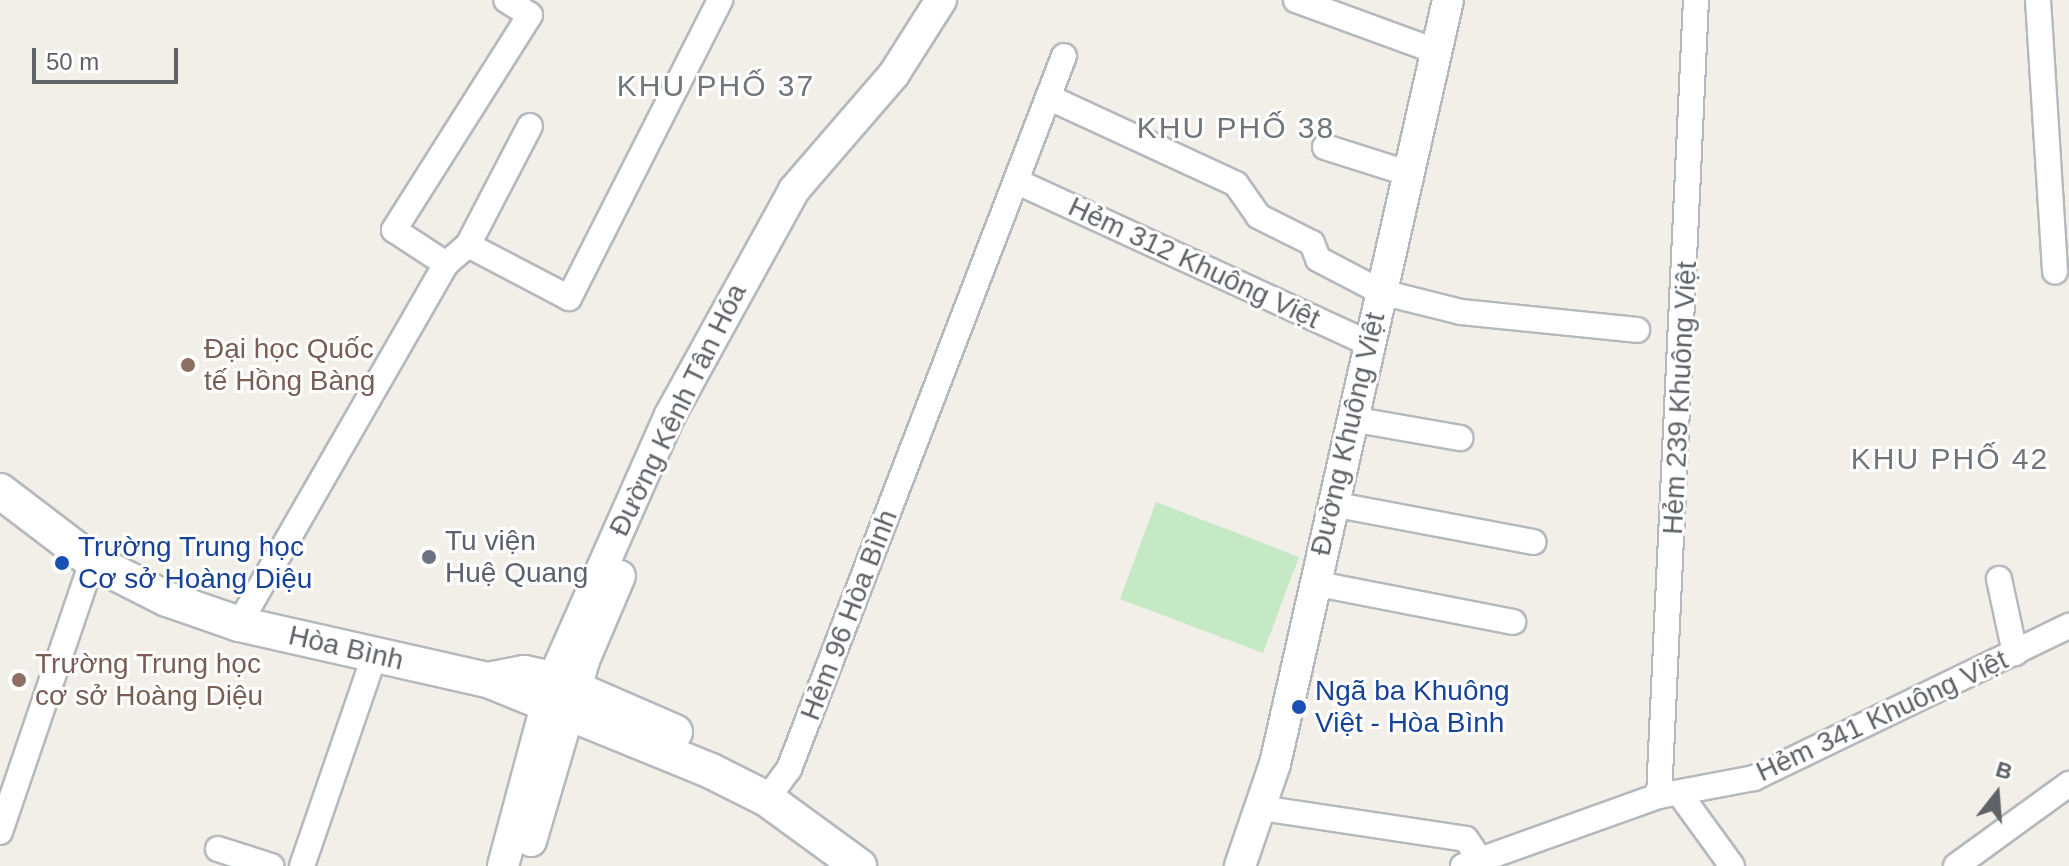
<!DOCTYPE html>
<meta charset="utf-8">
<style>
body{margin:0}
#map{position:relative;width:2069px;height:866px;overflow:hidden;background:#f1efe8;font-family:Helvetica,sans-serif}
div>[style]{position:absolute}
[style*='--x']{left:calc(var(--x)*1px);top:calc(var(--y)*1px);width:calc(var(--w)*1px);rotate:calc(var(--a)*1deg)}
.green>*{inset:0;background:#c5e8c5}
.roads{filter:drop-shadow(2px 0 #b5b8bc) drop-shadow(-2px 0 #b5b8bc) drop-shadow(0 2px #b5b8bc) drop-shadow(0 -2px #b5b8bc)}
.minor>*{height:24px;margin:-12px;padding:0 12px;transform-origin:12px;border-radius:12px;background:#fff}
.tertiary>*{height:30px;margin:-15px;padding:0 15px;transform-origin:15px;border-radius:15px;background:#fff}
.secondary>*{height:34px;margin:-17px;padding:0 17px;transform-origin:17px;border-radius:17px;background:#fff}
.dots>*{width:22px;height:22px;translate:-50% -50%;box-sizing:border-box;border:4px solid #fff;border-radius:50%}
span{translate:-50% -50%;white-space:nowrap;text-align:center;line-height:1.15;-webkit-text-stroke:6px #fff;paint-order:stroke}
.street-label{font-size:28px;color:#5f6368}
.education-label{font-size:28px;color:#785e54}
.left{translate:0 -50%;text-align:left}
.worship-label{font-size:28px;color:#5b616d}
.transit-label{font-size:28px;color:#164399}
.neighbourhood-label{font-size:30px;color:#70757a;letter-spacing:2px}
.north{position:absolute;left:1957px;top:754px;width:80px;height:80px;-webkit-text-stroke:6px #fff;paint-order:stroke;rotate:17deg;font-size:22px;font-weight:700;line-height:32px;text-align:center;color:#5f6368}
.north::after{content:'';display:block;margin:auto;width:28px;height:36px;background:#5f6368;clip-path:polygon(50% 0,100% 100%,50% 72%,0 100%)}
.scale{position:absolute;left:32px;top:48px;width:146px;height:36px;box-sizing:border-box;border:4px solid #5f6368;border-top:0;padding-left:10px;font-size:24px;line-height:28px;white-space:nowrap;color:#5f6368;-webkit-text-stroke:6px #fff;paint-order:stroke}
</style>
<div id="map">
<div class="green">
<div style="clip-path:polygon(1156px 502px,1299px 557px,1263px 653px,1120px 599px)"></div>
</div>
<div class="roads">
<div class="minor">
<div style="--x:1296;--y:0;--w:148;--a:20.1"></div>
<div style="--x:2038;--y:0;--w:272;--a:86.4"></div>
<div style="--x:1048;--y:97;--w:207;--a:24.8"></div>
<div style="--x:1236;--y:184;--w:39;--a:55"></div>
<div style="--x:1258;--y:216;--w:60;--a:26.6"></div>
<div style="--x:1312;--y:243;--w:17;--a:69"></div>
<div style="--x:1318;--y:259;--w:71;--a:27.6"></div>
<div style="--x:1381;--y:292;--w:82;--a:14"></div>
<div style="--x:1461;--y:312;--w:177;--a:5.8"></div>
<div style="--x:1325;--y:147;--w:86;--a:17.6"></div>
<div style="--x:1020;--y:183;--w:383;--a:24.7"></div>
<div style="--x:468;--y:245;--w:134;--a:-62.5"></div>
<div style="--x:446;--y:264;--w:62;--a:-146.8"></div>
<div style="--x:394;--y:230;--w:254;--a:-57.7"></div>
<div style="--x:530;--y:15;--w:28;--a:-148"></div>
<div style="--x:1351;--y:419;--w:111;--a:9.9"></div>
<div style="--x:1332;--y:504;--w:205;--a:10.7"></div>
<div style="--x:1999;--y:579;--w:76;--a:77.8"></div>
<div style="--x:1313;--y:583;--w:204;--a:11"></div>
<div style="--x:239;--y:624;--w:415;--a:-60.1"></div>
<div style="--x:446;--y:264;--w:29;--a:-41"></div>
<div style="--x:468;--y:245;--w:114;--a:27.7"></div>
<div style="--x:569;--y:298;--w:334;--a:-63.1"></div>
<div style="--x:1679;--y:793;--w:90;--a:54"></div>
<div style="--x:1659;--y:796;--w:797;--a:-87.34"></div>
<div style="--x:767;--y:799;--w:37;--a:-54"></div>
<div style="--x:789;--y:769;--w:764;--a:-68.91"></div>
<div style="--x:1261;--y:808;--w:207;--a:8.6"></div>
<div style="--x:1466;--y:839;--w:25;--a:56"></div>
<div style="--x:0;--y:832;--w:286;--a:-71.2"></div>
<div style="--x:218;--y:849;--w:56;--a:17.8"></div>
<div style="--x:302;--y:866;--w:224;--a:-71"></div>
<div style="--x:1463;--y:866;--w:208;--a:-19.7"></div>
<div style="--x:1659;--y:796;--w:97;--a:-10.7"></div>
<div style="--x:1754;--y:778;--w:350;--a:-25.8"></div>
<div style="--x:1956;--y:866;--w:140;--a:-36"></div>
</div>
<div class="tertiary">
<div style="--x:531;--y:841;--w:191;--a:-73.6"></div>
<div style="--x:585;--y:658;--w:89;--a:-66.9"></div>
<div style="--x:503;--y:866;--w:194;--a:-75"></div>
<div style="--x:553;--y:679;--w:289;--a:-66.1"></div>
<div style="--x:670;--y:415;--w:257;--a:-61.1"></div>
<div style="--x:794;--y:190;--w:153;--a:-49.2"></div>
<div style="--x:894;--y:74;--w:88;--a:-57.6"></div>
<div style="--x:1240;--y:866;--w:108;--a:-71.1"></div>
<div style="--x:1275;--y:764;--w:783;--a:-77.24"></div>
</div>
<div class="secondary">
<div style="--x:0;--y:491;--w:116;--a:37.3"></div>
<div style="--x:92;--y:561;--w:84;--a:26.9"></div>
<div style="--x:167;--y:599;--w:76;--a:19.1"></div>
<div style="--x:239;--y:624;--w:255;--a:12.7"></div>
<div style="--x:488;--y:680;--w:241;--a:22.2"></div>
<div style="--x:711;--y:771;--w:63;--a:26.6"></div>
<div style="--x:767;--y:799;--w:114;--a:36.1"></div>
<div style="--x:488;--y:680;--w:37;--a:-11"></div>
<div style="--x:524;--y:673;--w:30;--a:12"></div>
<div style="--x:553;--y:679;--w:133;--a:23.5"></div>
</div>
</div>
<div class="dots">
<div style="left:188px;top:365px;background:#8d6e63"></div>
<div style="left:429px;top:557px;background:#6b7280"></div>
<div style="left:62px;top:563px;background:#1a4fb4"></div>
<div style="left:19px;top:680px;background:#8d6e63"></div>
<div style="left:1299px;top:707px;background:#1a4fb4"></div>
</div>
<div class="street-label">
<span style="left:1194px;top:263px;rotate:25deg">Hẻm 312 Khuông Việt</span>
<span style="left:1680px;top:398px;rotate:-87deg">Hẻm 239 Khuông Việt</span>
<span style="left:678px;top:410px;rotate:-64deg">Đường Kênh Tân Hóa</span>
<span style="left:1348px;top:434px;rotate:-77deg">Đường Khuông Việt</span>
<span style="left:849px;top:615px;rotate:-69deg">Hẻm 96 Hòa Bình</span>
<span style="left:346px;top:648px;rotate:13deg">Hòa Bình</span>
<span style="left:1882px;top:716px;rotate:-25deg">Hẻm 341 Khuông Việt</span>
</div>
<div class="education-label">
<span class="left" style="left:204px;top:365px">Đại học Quốc<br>tế Hồng Bàng</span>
<span class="left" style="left:35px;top:680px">Trường Trung học<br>cơ sở Hoàng Diệu</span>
</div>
<div class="worship-label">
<span class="left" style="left:445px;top:557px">Tu viện<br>Huệ Quang</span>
</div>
<div class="transit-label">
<span class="left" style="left:78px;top:563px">Trường Trung học<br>Cơ sở Hoàng Diệu</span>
<span class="left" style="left:1315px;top:707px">Ngã ba Khuông<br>Việt - Hòa Bình</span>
</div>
<div class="neighbourhood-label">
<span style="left:716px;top:86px">KHU PHỐ 37</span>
<span style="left:1236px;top:128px">KHU PHỐ 38</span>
<span style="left:1950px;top:459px">KHU PHỐ 42</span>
</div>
<div class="north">B</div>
<div class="scale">50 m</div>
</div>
